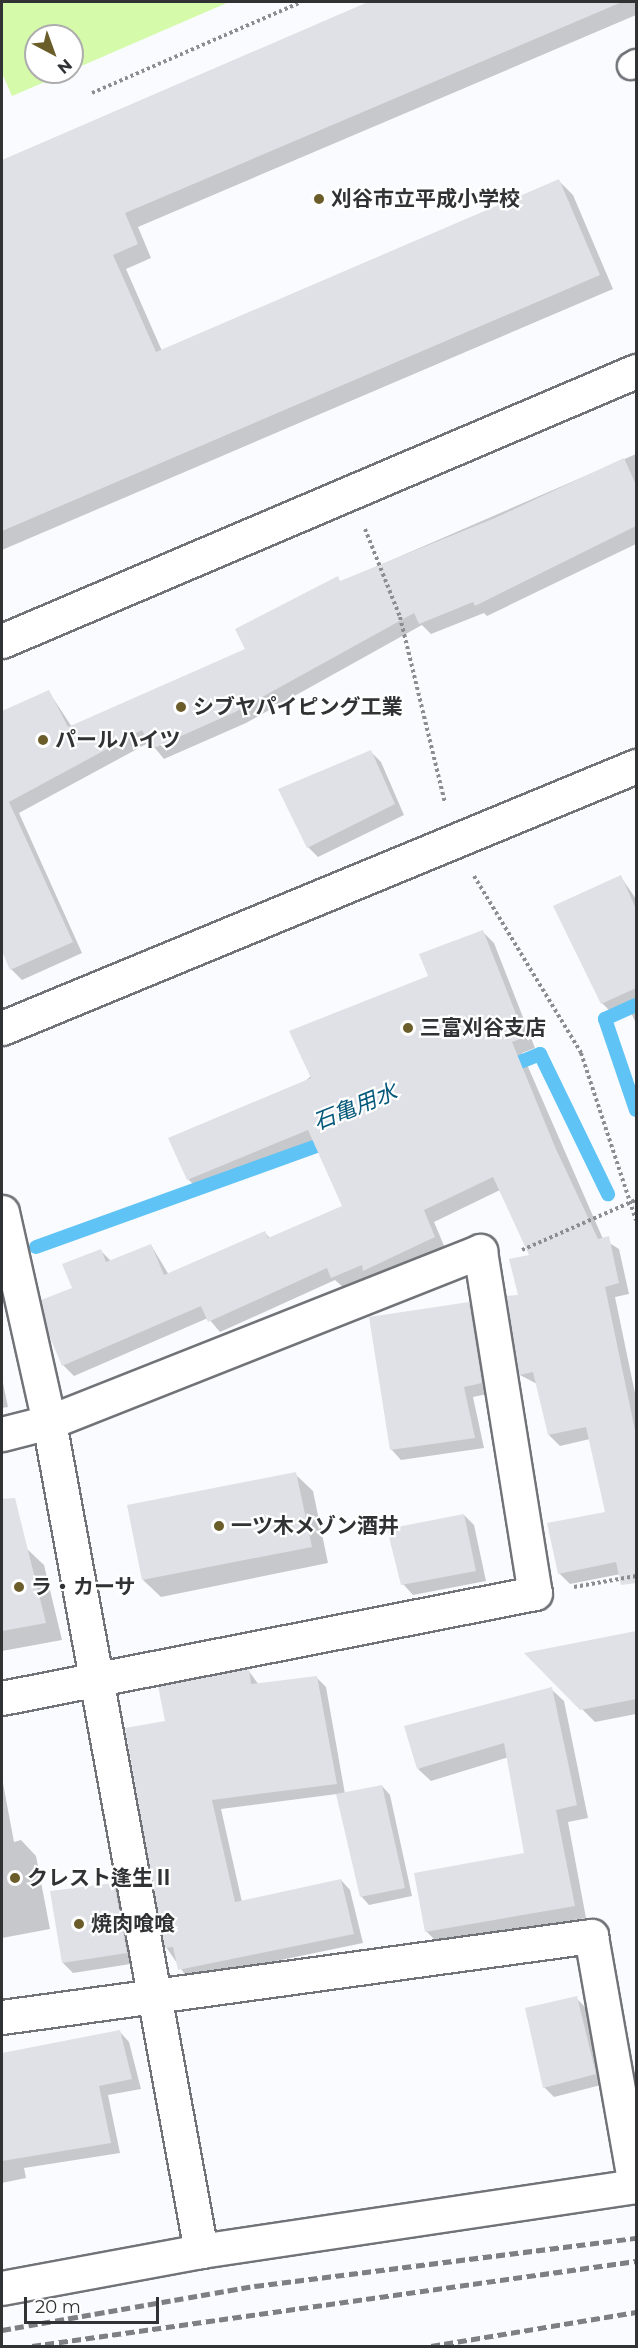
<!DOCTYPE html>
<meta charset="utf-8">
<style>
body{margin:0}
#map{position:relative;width:638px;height:2348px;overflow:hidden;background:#f9fbfe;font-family:Montserrat,"Noto Sans JP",sans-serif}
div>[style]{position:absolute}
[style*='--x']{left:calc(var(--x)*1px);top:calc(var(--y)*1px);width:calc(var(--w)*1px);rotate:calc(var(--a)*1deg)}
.green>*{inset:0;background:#d5faaa}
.shadow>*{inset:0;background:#0003}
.stream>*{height:14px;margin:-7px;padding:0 7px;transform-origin:7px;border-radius:7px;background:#5fc3f5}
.building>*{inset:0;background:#dfe1e7}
.path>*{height:4px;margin-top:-2px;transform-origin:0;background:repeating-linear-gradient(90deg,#8c8d90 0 3px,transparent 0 6px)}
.roads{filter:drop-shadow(2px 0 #717378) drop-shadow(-2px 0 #717378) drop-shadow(0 2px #717378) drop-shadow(0 -2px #717378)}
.lane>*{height:26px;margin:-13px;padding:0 13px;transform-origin:13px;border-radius:13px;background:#fff}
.street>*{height:33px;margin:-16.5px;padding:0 16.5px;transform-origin:16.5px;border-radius:16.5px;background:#fff}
.secondary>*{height:33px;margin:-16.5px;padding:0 16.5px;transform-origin:16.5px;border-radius:16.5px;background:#fff}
.rail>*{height:4.5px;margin-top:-2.25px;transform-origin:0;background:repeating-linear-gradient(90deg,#7e7f82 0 9px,transparent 0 13.5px)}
.dots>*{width:16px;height:16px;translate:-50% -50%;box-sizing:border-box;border:3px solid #fff;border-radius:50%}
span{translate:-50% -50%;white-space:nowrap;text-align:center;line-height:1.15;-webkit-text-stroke:4.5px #fff;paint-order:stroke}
.poi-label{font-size:21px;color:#313234;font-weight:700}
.left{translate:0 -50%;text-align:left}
.water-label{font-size:22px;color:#05597a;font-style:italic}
.frame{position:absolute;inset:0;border:3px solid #313234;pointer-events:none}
.north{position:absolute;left:24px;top:24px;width:60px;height:60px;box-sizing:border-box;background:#fff;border:2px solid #adadae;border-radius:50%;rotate:139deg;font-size:16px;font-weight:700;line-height:24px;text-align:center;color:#313234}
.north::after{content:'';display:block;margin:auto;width:21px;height:27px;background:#6a5d2a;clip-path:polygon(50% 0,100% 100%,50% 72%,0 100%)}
.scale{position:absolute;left:24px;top:2297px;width:135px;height:27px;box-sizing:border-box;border:3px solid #313234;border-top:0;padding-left:8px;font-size:18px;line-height:21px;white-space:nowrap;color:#313234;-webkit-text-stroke:4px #fff;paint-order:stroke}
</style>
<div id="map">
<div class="green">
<div style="clip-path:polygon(2px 2px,229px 2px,72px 70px,72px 36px,36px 36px,36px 72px,68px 72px,12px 96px,2px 73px)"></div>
</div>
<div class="shadow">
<div style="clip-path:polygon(373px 2px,636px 2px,636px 15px,138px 227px,151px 258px,126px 269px,162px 351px,559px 181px,573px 195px,613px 289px,2px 550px,2px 163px)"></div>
<div style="clip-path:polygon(636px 454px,636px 544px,487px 616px,484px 613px,431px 634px,422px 625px,246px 723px,164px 759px,150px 742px,19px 813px,82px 953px,22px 980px,11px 969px,2px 947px,2px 713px,49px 692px,72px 727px,247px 649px,341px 582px)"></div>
<div style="clip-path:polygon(371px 752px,381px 762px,404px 815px,318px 857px,308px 847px)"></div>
<div style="clip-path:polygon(621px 877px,636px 899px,636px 1023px,628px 1007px,613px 1014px,602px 1003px)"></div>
<div style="clip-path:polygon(483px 932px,494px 943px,535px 1048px,522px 1053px,603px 1239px,619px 1249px,629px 1294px,615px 1297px,636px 1398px,636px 1571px,570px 1584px,559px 1573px,607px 1513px,590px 1439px,560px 1446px,549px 1435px,537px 1384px,520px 1375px,519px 1296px,531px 1256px,500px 1190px,434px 1222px,445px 1248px,344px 1288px,335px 1280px,220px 1332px,208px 1318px,74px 1376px,63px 1365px,74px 1289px,100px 1250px,112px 1262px,151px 1245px,169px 1275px,264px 1232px,271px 1239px,344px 1206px,315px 1142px,199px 1190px,188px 1179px)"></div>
<div style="clip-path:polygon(469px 1303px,479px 1314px,492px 1393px,473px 1397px,484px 1448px,401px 1460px,391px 1449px)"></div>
<div style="clip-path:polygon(2px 1378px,8px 1407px,2px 1408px)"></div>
<div style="clip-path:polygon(295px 1474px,313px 1491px,328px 1563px,161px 1597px,143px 1580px)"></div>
<div style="clip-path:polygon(464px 1515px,474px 1525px,486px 1581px,413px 1595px,403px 1584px)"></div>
<div style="clip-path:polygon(26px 1548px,44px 1565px,62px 1640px,2px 1651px,2px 1553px)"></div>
<div style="clip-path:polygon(636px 1632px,636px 1714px,595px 1722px,527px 1654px)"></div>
<div style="clip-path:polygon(248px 1670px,259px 1685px,317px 1678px,326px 1687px,345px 1794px,382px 1786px,390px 1795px,412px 1896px,369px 1905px,361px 1896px,337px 1794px,221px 1809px,242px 1902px,341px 1880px,350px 1890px,363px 1943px,188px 1979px,166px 1947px,167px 1723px)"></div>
<div style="clip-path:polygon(551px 1689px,564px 1701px,588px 1818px,568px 1822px,586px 1918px,438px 1943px,426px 1931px,526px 1854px,509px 1757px,431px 1781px,418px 1769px)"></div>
<div style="clip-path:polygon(2px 1778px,14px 1842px,21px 1840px,36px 1856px,50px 1929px,2px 1938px)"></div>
<div style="clip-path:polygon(114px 1885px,124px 1895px,137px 1963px,73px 1973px,63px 1963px)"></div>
<div style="clip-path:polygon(576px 1998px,586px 2008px,605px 2084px,554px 2097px,544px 2087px)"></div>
<div style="clip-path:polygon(120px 2032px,129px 2042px,141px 2089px,108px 2095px,120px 2153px,24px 2168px,26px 2178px,2px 2183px,2px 2077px,32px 2072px)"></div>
</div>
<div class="stream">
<div style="--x:636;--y:1005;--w:34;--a:156"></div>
<div style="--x:605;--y:1019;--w:96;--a:71.2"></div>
<div style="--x:503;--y:1069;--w:40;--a:-22"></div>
<div style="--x:540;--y:1054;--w:156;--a:64.1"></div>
<div style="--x:36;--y:1247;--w:313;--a:-19.8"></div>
</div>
<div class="building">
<div style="clip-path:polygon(368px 2px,622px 2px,125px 213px,138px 244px,113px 255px,156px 352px,559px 179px,600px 275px,2px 531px,2px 160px)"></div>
<div style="clip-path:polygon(624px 458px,636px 485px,636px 526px,475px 606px,473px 602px,419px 624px,414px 613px,235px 712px,152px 749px,142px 730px,9px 802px,73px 942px,10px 970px,2px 951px,2px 711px,49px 690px,68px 727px,245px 649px,235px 629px,338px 576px,340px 581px,495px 518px)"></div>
<div style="clip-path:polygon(371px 750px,395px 804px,307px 848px,278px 789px)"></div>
<div style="clip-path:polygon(621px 875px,636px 909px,636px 988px,601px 1004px,553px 906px)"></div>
<div style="clip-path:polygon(483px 930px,525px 1037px,512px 1042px,555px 1147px,598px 1239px,609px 1236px,619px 1283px,605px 1287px,636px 1435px,636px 1583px,621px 1585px,616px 1562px,558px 1574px,547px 1523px,605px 1512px,586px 1427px,548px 1435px,533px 1372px,519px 1375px,506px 1296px,518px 1295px,509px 1259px,529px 1255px,493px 1177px,424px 1210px,435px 1237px,363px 1271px,362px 1265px,331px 1278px,327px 1268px,208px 1322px,201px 1306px,62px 1366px,49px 1335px,41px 1300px,72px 1288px,62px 1264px,101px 1249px,106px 1262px,151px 1244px,164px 1275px,265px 1231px,268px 1238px,342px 1206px,308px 1130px,187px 1180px,168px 1138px,311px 1078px,289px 1031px,428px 976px,419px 954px)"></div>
<div style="clip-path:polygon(469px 1302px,482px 1383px,464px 1387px,475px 1438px,390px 1450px,369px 1317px)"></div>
<div style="clip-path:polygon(296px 1472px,312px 1547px,142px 1580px,127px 1505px)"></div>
<div style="clip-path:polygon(15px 1498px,46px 1623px,2px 1631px,2px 1499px)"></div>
<div style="clip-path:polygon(464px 1514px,476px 1571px,401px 1585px,387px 1529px)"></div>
<div style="clip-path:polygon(636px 1631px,636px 1699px,580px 1710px,524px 1653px)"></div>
<div style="clip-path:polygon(249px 1668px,251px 1684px,317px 1676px,337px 1784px,212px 1800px,235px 1902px,341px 1879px,354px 1934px,178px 1970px,173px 1947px,164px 1948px,125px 1728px,165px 1721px,158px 1686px)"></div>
<div style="clip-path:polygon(552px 1687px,577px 1805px,556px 1810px,575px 1906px,425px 1932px,414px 1873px,524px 1853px,504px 1743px,417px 1769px,404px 1726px)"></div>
<div style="clip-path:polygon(382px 1785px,405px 1888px,360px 1897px,336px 1794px)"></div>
<div style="clip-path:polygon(114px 1883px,127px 1953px,62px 1963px,50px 1891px)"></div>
<div style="clip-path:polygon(577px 1996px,596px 2074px,543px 2088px,525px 2008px)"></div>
<div style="clip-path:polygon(120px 2030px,132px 2079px,99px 2086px,111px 2143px,2px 2161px,2px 2053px)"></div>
</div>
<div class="path">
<div style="--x:92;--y:93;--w:228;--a:-23.5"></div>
<div style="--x:365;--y:529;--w:95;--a:68.3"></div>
<div style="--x:400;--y:617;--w:191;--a:76.4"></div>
<div style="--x:474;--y:876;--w:207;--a:58.8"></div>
<div style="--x:581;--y:1053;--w:176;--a:71.8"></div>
<div style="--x:522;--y:1250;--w:124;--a:-23.7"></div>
<div style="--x:574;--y:1587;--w:63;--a:-10.1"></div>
</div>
<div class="roads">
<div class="lane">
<div style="--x:631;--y:66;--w:6;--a:-31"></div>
</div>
<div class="street">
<div style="--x:2;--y:641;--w:689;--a:-23.07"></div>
<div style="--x:2;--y:1212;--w:215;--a:77.4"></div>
<div style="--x:49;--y:1422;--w:843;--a:79.61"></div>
<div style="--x:2;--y:1434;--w:49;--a:-14.3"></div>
<div style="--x:49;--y:1422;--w:464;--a:-21.6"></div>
<div style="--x:480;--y:1251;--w:346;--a:80.9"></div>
<div style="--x:535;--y:1593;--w:543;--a:168.86"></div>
<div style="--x:2;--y:2017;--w:595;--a:-7.83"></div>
<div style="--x:591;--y:1936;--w:254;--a:80"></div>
<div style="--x:635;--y:2186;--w:439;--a:171.5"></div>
<div style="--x:201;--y:2251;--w:202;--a:169.5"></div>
</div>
<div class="secondary">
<div style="--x:2;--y:1028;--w:686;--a:-22.45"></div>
</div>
</div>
<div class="rail">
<div style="--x:2;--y:2330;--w:257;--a:-9.9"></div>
<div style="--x:255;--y:2286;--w:384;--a:-7.2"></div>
<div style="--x:32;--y:2346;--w:610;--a:-8.01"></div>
<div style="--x:431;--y:2346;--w:208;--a:-9.4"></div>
</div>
<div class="dots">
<div style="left:319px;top:199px;background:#6a5d2a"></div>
<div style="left:181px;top:707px;background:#6a5d2a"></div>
<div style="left:43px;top:740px;background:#6a5d2a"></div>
<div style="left:408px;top:1028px;background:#6a5d2a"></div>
<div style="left:219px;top:1526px;background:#6a5d2a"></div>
<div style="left:19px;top:1587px;background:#6a5d2a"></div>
<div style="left:15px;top:1878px;background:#6a5d2a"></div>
<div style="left:79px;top:1924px;background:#6a5d2a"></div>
</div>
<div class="poi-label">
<span class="left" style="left:331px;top:199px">刈谷市立平成小学校</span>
<span class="left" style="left:193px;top:707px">シブヤパイピング工業</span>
<span class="left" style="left:55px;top:740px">パールハイツ</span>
<span class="left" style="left:420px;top:1028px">三富刈谷支店</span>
<span class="left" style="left:231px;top:1526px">一ツ木メゾン酒井</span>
<span class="left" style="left:31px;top:1587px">ラ・カーサ</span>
<span class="left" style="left:27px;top:1878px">クレスト逢生Ⅱ</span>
<span class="left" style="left:91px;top:1924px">焼肉喰喰</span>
</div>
<div class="water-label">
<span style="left:355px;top:1107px;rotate:-22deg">石亀用水</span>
</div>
<div class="frame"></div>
<div class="north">N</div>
<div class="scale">20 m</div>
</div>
